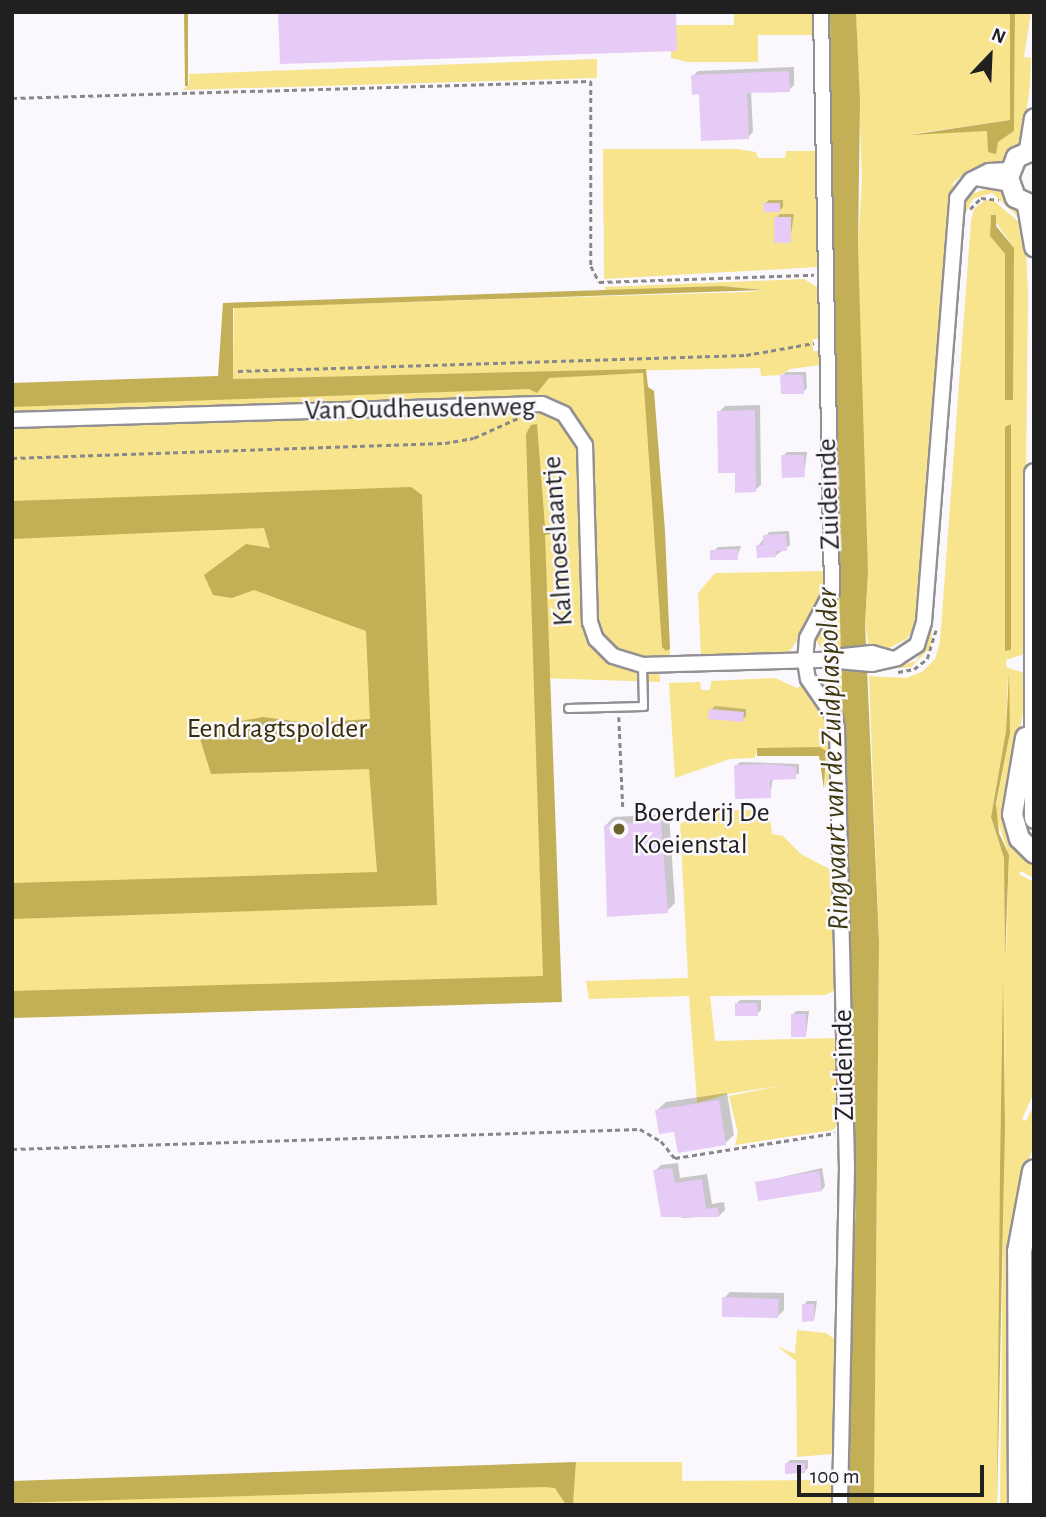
<!DOCTYPE html>
<style>
body{margin:0}
#map{position:relative;width:1046px;height:1517px;overflow:hidden;background:#faf8fc;font-family:"Alegreya Sans",sans-serif}
div>[style]{position:absolute}
[style*='--x']{left:calc(var(--x)*1px);top:calc(var(--y)*1px);width:calc(var(--w)*1px);rotate:calc(var(--a)*1deg)}
.green>*{inset:0;background:#f7e48c}
.water>*{inset:0;background:#c2af56}
.shadow>*{inset:0;background:#0003}
.building>*{inset:0;background:#e6cbf7}
.path>*{height:2.5px;margin-top:-1.25px;transform-origin:0;background:repeating-linear-gradient(90deg,#88878a 0 5px,transparent 0 8.5px)}
.roads{filter:drop-shadow(2px 0 #929094) drop-shadow(-2px 0 #929094) drop-shadow(0 2px #929094) drop-shadow(0 -2px #929094)}
.lane>*{height:7px;margin:-3.5px;padding:0 3.5px;transform-origin:3.5px;border-radius:3.5px;background:#fff}
.street>*{height:14px;margin:-7px;padding:0 7px;transform-origin:7px;border-radius:7px;background:#fff}
.secondary>*{height:19px;margin:-9.5px;padding:0 9.5px;transform-origin:9.5px;border-radius:9.5px;background:#fff}
.primary>*{height:23px;margin:-11.5px;padding:0 11.5px;transform-origin:11.5px;border-radius:11.5px;background:#fff}
.dots>*{width:19px;height:19px;translate:-50% -50%;box-sizing:border-box;border:4px solid #faf8fc;border-radius:50%}
span{translate:-50% -50%;white-space:nowrap;text-align:center;line-height:1.15;-webkit-text-stroke:5px #faf8fc;paint-order:stroke}
.street-label{font-size:28px;color:#202021}
.park-label{font-size:28px;color:#342c03}
.poi-label{font-size:28px;color:#202021}
.left{translate:0 -50%;text-align:left}
.water-label{font-size:30px;color:#3f3710;font-style:italic}
.frame{position:absolute;inset:0;border:14px solid #202021;pointer-events:none}
.north{position:absolute;left:955px;top:21px;width:70px;height:70px;-webkit-text-stroke:5px #faf8fc;paint-order:stroke;rotate:23deg;font-size:19px;font-weight:700;line-height:28px;text-align:center;color:#202021}
.north::after{content:'';display:block;margin:auto;width:24px;height:32px;background:#202021;clip-path:polygon(50% 0,100% 100%,50% 72%,0 100%)}
.scale{position:absolute;left:797px;top:1465px;width:187px;height:32px;box-sizing:border-box;border:4px solid #202021;border-top:0;padding-left:9px;font-size:21px;line-height:24px;white-space:nowrap;color:#202021;-webkit-text-stroke:5px #faf8fc;paint-order:stroke}
</style>
<div id="map">
<div class="green">
<div style="clip-path:polygon(734px 12px,816px 12px,816px 35px,758px 35px,758px 62px,687px 62px,671px 58px,671px 25px,734px 25px)"></div>
<div style="clip-path:polygon(825px 12px,830px 12px,833px 148px,842px 651px,823px 652px,816px 640px,818px 630px,835px 615px,838px 595px)"></div>
<div style="clip-path:polygon(856px 12px,1010px 12px,1010px 120px,912px 134px,987px 131px,995px 154px,998px 142px,1014px 131px,1015px 12px,1031px 12px,1024px 57px,1031px 58px,1030px 85px,1022px 145px,1002px 163px,970px 169px,953px 183px,917px 623px,907px 639px,889px 648px,869px 648px,865px 623px,868px 572px,863px 493px,858px 247px,862px 178px)"></div>
<div style="clip-path:polygon(597px 59px,597px 78px,182px 90px,189px 85px,189px 74px)"></div>
<div style="clip-path:polygon(603px 149px,737px 149px,756px 152px,758px 158px,785px 158px,786px 151px,817px 151px,818px 267px,604px 279px)"></div>
<div style="clip-path:polygon(991px 187px,1005px 194px,1021px 212px,1022px 220px,992px 193px,973px 199px,965px 214px,931px 647px,911px 667px,886px 669px,916px 661px,927px 640px,963px 204px,974px 193px)"></div>
<div style="clip-path:polygon(evenodd,985px 200px,994px 201px,1025px 227px,1028px 294px,1024px 654px,1006px 660px,1006px 667px,1024px 673px,1023px 712px,1011px 783px,1022px 854px,1034px 862px,1034px 878px,1021px 871px,1019px 874px,1034px 882px,1034px 1092px,1022px 1119px,1026px 1121px,1034px 1105px,1034px 1143px,1027px 1166px,1013px 1505px,1000px 1505px,1006px 980px,997px 1505px,874px 1505px,879px 941px,869px 676px,906px 678px,922px 672px,935px 659px,940px 642px,971px 221px,974px 209px,985px 200px,991px 215px,1014px 248px,1005px 400px,1005px 254px,990px 236px,991px 215px,985px 200px,1011px 424px,1011px 650px,1005px 651px,1005px 428px,1011px 424px,985px 200px,1008px 672px,1010px 733px,995px 813px,1009px 855px,1006px 957px,1004px 858px,991px 817px,1006px 731px,1008px 672px)"></div>
<div style="clip-path:polygon(804px 279px,819px 288px,820px 339px,813px 339px,813px 351px,820px 351px,821px 365px,790px 369px,781px 375px,761px 376px,760px 368px,233px 379px,234px 307px,748px 292px,764px 290px,721px 286px,605px 291px,605px 287px)"></div>
<div style="clip-path:polygon(644px 373px,662px 647px,670px 649px,670px 659px,659px 660px,660px 682px,541px 678px,553px 985px,12px 1003px,12px 403px)"></div>
<div style="clip-path:polygon(827px 571px,827px 598px,789px 652px,701px 658px,698px 593px,715px 573px)"></div>
<div style="clip-path:polygon(838px 674px,843px 677px,849px 844px,856px 1199px,848px 1405px,849px 1505px,845px 1505px,837px 702px,816px 682px)"></div>
<div style="clip-path:polygon(775px 678px,797px 688px,802px 685px,830px 718px,834px 779px,825px 787px,826px 752px,757px 749px,755px 758px,730px 759px,675px 778px,669px 683px,700px 682px,701px 690px,710px 690px,711px 681px)"></div>
<div style="clip-path:polygon(769px 809px,772px 834px,783px 836px,801px 854px,833px 871px,839px 988px,826px 995px,710px 996px,715px 1041px,837px 1038px,840px 1122px,833px 1130px,735px 1145px,738px 1133px,729px 1096px,785px 1085px,728px 1094px,697px 1103px,689px 996px,589px 999px,586px 981px,688px 978px,680px 822px,706px 821px,706px 811px)"></div>
<div style="clip-path:polygon(1034px 1275px,1034px 1505px,1027px 1505px,1028px 1356px)"></div>
<div style="clip-path:polygon(797px 1330px,826px 1333px,837px 1341px,832px 1454px,797px 1457px,796px 1361px,777px 1346px,795px 1354px)"></div>
<div style="clip-path:polygon(576px 1462px,682px 1462px,682px 1481px,831px 1480px,835px 1505px,573px 1505px)"></div>
<div style="clip-path:polygon(569px 1478px,570px 1505px,12px 1505px,12px 1492px)"></div>
</div>
<div class="water">
<div style="clip-path:polygon(184px 12px,188px 12px,188px 86px,185px 86px)"></div>
<div style="clip-path:polygon(830px 12px,856px 12px,860px 102px,858px 247px,868px 572px,865px 623px,879px 941px,874px 1505px,849px 1505px,848px 1405px,856px 1199px,832px 326px)"></div>
<div style="clip-path:polygon(1010px 12px,1015px 12px,1014px 131px,998px 142px,996px 154px,988px 152px,987px 131px,910px 135px,1010px 120px)"></div>
<div style="clip-path:polygon(991px 215px,996px 215px,996px 226px,1014px 248px,1013px 400px,1005px 400px,1005px 254px,990px 236px)"></div>
<div style="clip-path:polygon(721px 286px,764px 290px,233px 308px,233px 379px,646px 369px,648px 387px,654px 391px,665px 531px,670px 649px,666px 651px,662px 647px,643px 373px,549px 378px,537px 393px,529px 389px,12px 407px,12px 383px,218px 376px,223px 303px)"></div>
<div style="clip-path:polygon(537px 424px,545px 527px,567px 531px,545px 535px,562px 1002px,12px 1018px,12px 991px,543px 976px,526px 434px,531px 425px)"></div>
<div style="clip-path:polygon(1011px 424px,1011px 650px,1005px 651px,1005px 427px)"></div>
<div style="clip-path:polygon(411px 487px,422px 495px,437px 905px,12px 919px,12px 883px,377px 872px,369px 769px,211px 774px,197px 729px,263px 717px,308px 723px,370px 719px,366px 631px,254px 590px,232px 598px,213px 595px,204px 575px,246px 544px,270px 548px,264px 528px,12px 539px,12px 501px)"></div>
<div style="clip-path:polygon(1009px 672px,1010px 733px,996px 804px,999px 833px,1009px 855px,1005px 958px,1004px 858px,991px 817px,1006px 731px)"></div>
<div style="clip-path:polygon(820px 747px,826px 751px,824px 789px,819px 756px,757px 756px,757px 748px)"></div>
<div style="clip-path:polygon(1003px 980px,1005px 1127px,997px 1505px,1000px 1171px)"></div>
<div style="clip-path:polygon(576px 1462px,573px 1505px,566px 1505px,555px 1488px,545px 1487px,12px 1503px,12px 1481px)"></div>
</div>
<div class="shadow">
<div style="clip-path:polygon(794px 67px,794px 85px,789px 90px,751px 91px,753px 132px,748px 137px,701px 93px,693px 76px,698px 71px)"></div>
<div style="clip-path:polygon(769px 200px,783px 200px,783px 207px,779px 211px,765px 204px)"></div>
<div style="clip-path:polygon(780px 214px,794px 214px,790px 241px,776px 218px)"></div>
<div style="clip-path:polygon(786px 372px,806px 372px,807px 388px,803px 392px,782px 376px)"></div>
<div style="clip-path:polygon(760px 405px,761px 485px,755px 490px,736px 471px,719px 412px,725px 406px)"></div>
<div style="clip-path:polygon(787px 452px,807px 452px,804px 475px,783px 456px)"></div>
<div style="clip-path:polygon(789px 531px,790px 545px,775px 556px,758px 546px,769px 532px)"></div>
<div style="clip-path:polygon(741px 546px,737px 558px,714px 551px,718px 547px)"></div>
<div style="clip-path:polygon(715px 706px,746px 709px,746px 716px,742px 720px,711px 710px)"></div>
<div style="clip-path:polygon(740px 762px,799px 764px,799px 774px,773px 778px,770px 796px,736px 766px)"></div>
<div style="clip-path:polygon(669px 814px,675px 903px,667px 911px,606px 825px,614px 817px)"></div>
<div style="clip-path:polygon(740px 1000px,761px 1000px,761px 1010px,757px 1014px,736px 1004px)"></div>
<div style="clip-path:polygon(796px 1011px,809px 1011px,806px 1035px,792px 1015px)"></div>
<div style="clip-path:polygon(727px 1093px,734px 1135px,725px 1143px,676px 1130px,657px 1110px,666px 1102px)"></div>
<div style="clip-path:polygon(678px 1163px,680px 1178px,707px 1174px,712px 1204px,724px 1202px,725px 1210px,719px 1216px,682px 1218px,655px 1171px,661px 1165px)"></div>
<div style="clip-path:polygon(822px 1168px,825px 1186px,822px 1190px,757px 1183px)"></div>
<div style="clip-path:polygon(730px 1292px,784px 1293px,784px 1310px,778px 1316px,724px 1298px)"></div>
<div style="clip-path:polygon(807px 1301px,817px 1301px,814px 1320px,804px 1305px)"></div>
<div style="clip-path:polygon(790px 1460px,808px 1460px,808px 1468px,804px 1472px,786px 1464px)"></div>
</div>
<div class="building">
<div style="clip-path:polygon(278px 12px,676px 12px,677px 51px,280px 64px)"></div>
<div style="clip-path:polygon(789px 71px,790px 92px,747px 93px,749px 139px,701px 141px,699px 94px,692px 95px,691px 75px)"></div>
<div style="clip-path:polygon(763px 203px,780px 203px,780px 212px,764px 212px)"></div>
<div style="clip-path:polygon(774px 217px,791px 217px,791px 243px,774px 243px)"></div>
<div style="clip-path:polygon(780px 375px,803px 375px,804px 394px,781px 394px)"></div>
<div style="clip-path:polygon(755px 410px,756px 492px,735px 493px,735px 473px,718px 473px,717px 411px)"></div>
<div style="clip-path:polygon(781px 455px,804px 455px,805px 477px,782px 478px)"></div>
<div style="clip-path:polygon(786px 534px,787px 551px,776px 551px,776px 557px,757px 558px,756px 545px,763px 545px,763px 535px)"></div>
<div style="clip-path:polygon(738px 549px,738px 560px,710px 560px,710px 550px)"></div>
<div style="clip-path:polygon(709px 709px,744px 712px,743px 722px,708px 719px)"></div>
<div style="clip-path:polygon(770px 764px,796px 767px,796px 779px,770px 780px,771px 798px,735px 799px,734px 765px)"></div>
<div style="clip-path:polygon(704px 810px,704px 820px,691px 821px,690px 811px)"></div>
<div style="clip-path:polygon(661px 821px,668px 913px,607px 917px,604px 825px)"></div>
<div style="clip-path:polygon(735px 1003px,757px 1003px,758px 1016px,735px 1016px)"></div>
<div style="clip-path:polygon(791px 1014px,806px 1014px,806px 1037px,791px 1037px)"></div>
<div style="clip-path:polygon(719px 1100px,726px 1145px,678px 1153px,674px 1132px,659px 1134px,655px 1110px)"></div>
<div style="clip-path:polygon(672px 1168px,675px 1183px,702px 1179px,706px 1209px,718px 1207px,719px 1217px,661px 1217px,653px 1170px)"></div>
<div style="clip-path:polygon(819px 1171px,822px 1191px,758px 1201px,755px 1182px)"></div>
<div style="clip-path:polygon(722px 1297px,779px 1299px,778px 1318px,722px 1317px)"></div>
<div style="clip-path:polygon(802px 1304px,814px 1304px,814px 1321px,802px 1322px)"></div>
<div style="clip-path:polygon(785px 1463px,805px 1463px,805px 1473px,785px 1474px)"></div>
</div>
<div class="path">
<div style="--x:12;--y:98;--w:579;--a:-1.68"></div>
<div style="--x:591;--y:81;--w:185;--a:90"></div>
<div style="--x:591;--y:266;--w:18;--a:63"></div>
<div style="--x:599;--y:282;--w:215;--a:-1.9"></div>
<div style="--x:970;--y:209;--w:16;--a:-45"></div>
<div style="--x:981;--y:198;--w:18;--a:6"></div>
<div style="--x:238;--y:371;--w:508;--a:-1.8"></div>
<div style="--x:746;--y:355;--w:69;--a:-10"></div>
<div style="--x:12;--y:458;--w:433;--a:-2"></div>
<div style="--x:445;--y:443;--w:29;--a:-10"></div>
<div style="--x:474;--y:438;--w:48;--a:-24.4"></div>
<div style="--x:898;--y:672;--w:16;--a:-11"></div>
<div style="--x:914;--y:669;--w:16;--a:-38"></div>
<div style="--x:927;--y:659;--w:30;--a:-73"></div>
<div style="--x:619;--y:717;--w:91;--a:87.5"></div>
<div style="--x:12;--y:1149;--w:628;--a:-1.82"></div>
<div style="--x:640;--y:1129;--w:24;--a:30"></div>
<div style="--x:661;--y:1141;--w:22;--a:51"></div>
<div style="--x:675;--y:1158;--w:162;--a:-8.9"></div>
</div>
<div class="roads">
<div class="lane">
<div style="--x:568;--y:708;--w:75;--a:-1.5"></div>
<div style="--x:643;--y:706;--w:41;--a:-91.4"></div>
</div>
<div class="street">
<div style="--x:821;--y:12;--w:579;--a:88.91"></div>
<div style="--x:832;--y:591;--w:53;--a:118"></div>
<div style="--x:807;--y:638;--w:23;--a:95"></div>
<div style="--x:805;--y:661;--w:18;--a:81"></div>
<div style="--x:808;--y:679;--w:47;--a:55.3"></div>
<div style="--x:835;--y:718;--w:10;--a:79"></div>
<div style="--x:837;--y:728;--w:440;--a:88.7"></div>
<div style="--x:847;--y:1168;--w:337;--a:91.2"></div>
<div style="--x:976;--y:178;--w:34;--a:10"></div>
<div style="--x:12;--y:420;--w:530;--a:-1.73"></div>
<div style="--x:542;--y:404;--w:24;--a:24"></div>
<div style="--x:564;--y:414;--w:37;--a:56"></div>
<div style="--x:585;--y:445;--w:177;--a:88.4"></div>
<div style="--x:590;--y:622;--w:18;--a:71"></div>
<div style="--x:596;--y:639;--w:24;--a:45"></div>
<div style="--x:613;--y:656;--w:30;--a:17"></div>
<div style="--x:642;--y:665;--w:184;--a:-1.6"></div>
<div style="--x:826;--y:660;--w:46;--a:5"></div>
<div style="--x:872;--y:664;--w:26;--a:-13"></div>
<div style="--x:897;--y:658;--w:24;--a:-33"></div>
<div style="--x:917;--y:645;--w:24;--a:-73"></div>
<div style="--x:924;--y:622;--w:425;--a:-85.5"></div>
<div style="--x:957;--y:198;--w:23;--a:-52"></div>
<div style="--x:971;--y:180;--w:20;--a:-27"></div>
<div style="--x:989;--y:171;--w:20;--a:-3"></div>
<div style="--x:834;--y:657;--w:38;--a:-6"></div>
<div style="--x:872;--y:653;--w:19;--a:16"></div>
</div>
<div class="secondary">
<div style="--x:1029;--y:149;--w:31;--a:-81"></div>
<div style="--x:1034;--y:149;--w:20;--a:156"></div>
<div style="--x:1016;--y:157;--w:22;--a:112"></div>
<div style="--x:1008;--y:177;--w:21;--a:71"></div>
<div style="--x:1015;--y:197;--w:21;--a:25"></div>
<div style="--x:1027;--y:205;--w:42;--a:80.3"></div>
<div style="--x:1034;--y:473;--w:345;--a:90"></div>
<div style="--x:1025;--y:737;--w:78;--a:99.6"></div>
<div style="--x:1012;--y:814;--w:25;--a:74"></div>
<div style="--x:1019;--y:838;--w:21;--a:45"></div>
</div>
<div class="primary">
<div style="--x:1020;--y:1505;--w:254;--a:-90.2"></div>
<div style="--x:1019;--y:1251;--w:81;--a:-79.4"></div>
</div>
</div>
<div class="dots">
<div style="left:619px;top:829px;background:#6c612d"></div>
</div>
<div class="street-label">
<span style="left:420px;top:409px;rotate:-1deg">Van Oudheusdenweg</span>
<span style="left:829px;top:494px;rotate:-92deg">Zuideinde</span>
<span style="left:558px;top:541px;rotate:-94deg">Kalmoeslaantje</span>
<span style="left:844px;top:1065px;rotate:-91deg">Zuideinde</span>
</div>
<div class="park-label">
<span style="left:277px;top:729px">Eendragtspolder</span>
</div>
<div class="poi-label">
<span class="left" style="left:633px;top:829px">Boerderij De<br>Koeienstal</span>
</div>
<div class="water-label">
<span style="left:833px;top:759px;rotate:-92deg">Ringvaart van de Zuidplaspolder</span>
</div>
<div class="frame"></div>
<div class="north">N</div>
<div class="scale">100 m</div>
</div>
